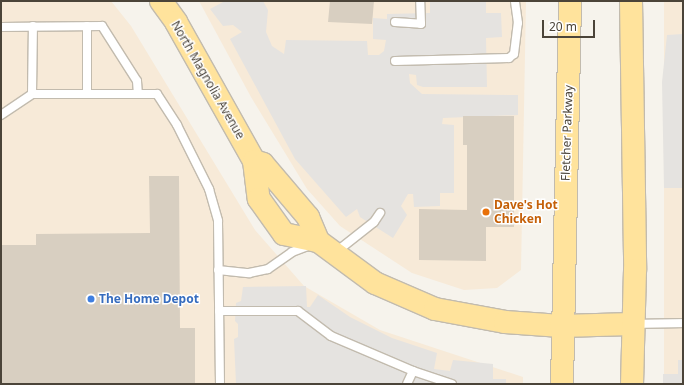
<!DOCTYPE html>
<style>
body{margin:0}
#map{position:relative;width:684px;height:385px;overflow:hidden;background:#f6f3ec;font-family:"Noto Sans",sans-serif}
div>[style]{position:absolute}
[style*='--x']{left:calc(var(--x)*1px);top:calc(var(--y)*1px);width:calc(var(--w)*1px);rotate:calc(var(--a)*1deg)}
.commercial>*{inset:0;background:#f7ead8}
.parking>*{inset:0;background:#e5e3e0}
.building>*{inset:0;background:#d8cfc1}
.roads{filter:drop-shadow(1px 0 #c2bbae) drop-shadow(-1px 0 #c2bbae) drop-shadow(0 1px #c2bbae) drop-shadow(0 -1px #c2bbae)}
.service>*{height:8px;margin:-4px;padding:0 4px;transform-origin:4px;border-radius:4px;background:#fff}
.primary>*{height:22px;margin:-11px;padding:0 11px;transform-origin:11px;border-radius:11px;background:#ffe39c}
.dots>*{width:11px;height:11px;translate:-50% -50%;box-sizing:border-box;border:2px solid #fff;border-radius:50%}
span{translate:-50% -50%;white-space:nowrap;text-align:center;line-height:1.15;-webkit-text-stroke:3px #fff;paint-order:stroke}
.street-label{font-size:12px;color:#4b4439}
.food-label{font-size:12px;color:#c56008;font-weight:700}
.left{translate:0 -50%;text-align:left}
.shop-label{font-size:12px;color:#366cbe;font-weight:700}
.frame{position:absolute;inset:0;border:2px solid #4b4439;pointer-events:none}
.scale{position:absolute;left:542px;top:20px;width:53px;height:18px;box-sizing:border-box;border:2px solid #4b4439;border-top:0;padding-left:5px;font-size:12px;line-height:14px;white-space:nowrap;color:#4b4439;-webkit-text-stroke:3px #fff;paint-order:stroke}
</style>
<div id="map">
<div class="commercial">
<div style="clip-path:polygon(1px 1px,111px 1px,131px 26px,255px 230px,304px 286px,380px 330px,523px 377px,523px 384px,1px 384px)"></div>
<div style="clip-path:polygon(199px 1px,526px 1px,521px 270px,497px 288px,464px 290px,412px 273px,340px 226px,307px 189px,251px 97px)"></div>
<div style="clip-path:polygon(664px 1px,683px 1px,683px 384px,664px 384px)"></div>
</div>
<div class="parking">
<div style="clip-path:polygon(225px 1px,263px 1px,268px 10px,266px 32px,272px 46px,284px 54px,286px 40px,367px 41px,368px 55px,379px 55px,384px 51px,386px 40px,373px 39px,373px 18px,387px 19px,387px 14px,430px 13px,430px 1px,486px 1px,486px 13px,501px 13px,502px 37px,486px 38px,487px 87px,423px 87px,417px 85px,416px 75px,409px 74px,410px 83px,422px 94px,518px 95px,518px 115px,443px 118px,442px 124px,454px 125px,454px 193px,440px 193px,440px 206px,414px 207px,413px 194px,408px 194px,401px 206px,407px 215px,393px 238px,360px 217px,357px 209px,346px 217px,295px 159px,230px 39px,242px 32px,233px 25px,223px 26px,210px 9px)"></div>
<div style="clip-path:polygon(683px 34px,683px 188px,664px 188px,662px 82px,667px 35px)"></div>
<div style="clip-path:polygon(306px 286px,307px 307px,310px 307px,318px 295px,350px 317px,392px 338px,437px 353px,434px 369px,450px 371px,453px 360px,493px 364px,493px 379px,506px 379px,506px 384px,236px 384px,234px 339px,238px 337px,238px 324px,235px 321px,236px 303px,241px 301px,243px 287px)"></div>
<div style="clip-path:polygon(678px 360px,683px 360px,683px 384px,663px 384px,663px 374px,678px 374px)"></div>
</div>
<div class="building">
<div style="clip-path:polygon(330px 1px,374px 1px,372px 24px,328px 22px)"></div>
<div style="clip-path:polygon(463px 116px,514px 116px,514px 227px,486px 227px,486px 261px,419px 260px,419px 209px,467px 210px,467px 145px,463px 145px)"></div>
<div style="clip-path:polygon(149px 176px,179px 176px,180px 328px,195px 328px,195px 384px,1px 384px,1px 245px,36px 245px,36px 234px,150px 233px)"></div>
</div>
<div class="roads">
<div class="service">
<div style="--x:395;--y:22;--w:26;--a:4"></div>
<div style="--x:421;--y:24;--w:23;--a:-92"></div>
<div style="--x:87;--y:26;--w:68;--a:90"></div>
<div style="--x:1;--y:27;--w:101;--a:-0.6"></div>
<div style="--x:102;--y:26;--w:65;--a:57.5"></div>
<div style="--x:137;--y:81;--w:13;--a:86"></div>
<div style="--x:395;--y:61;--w:114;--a:-1.5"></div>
<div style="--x:509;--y:58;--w:6;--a:-39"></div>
<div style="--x:514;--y:54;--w:31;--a:-83"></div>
<div style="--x:518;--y:23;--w:22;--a:-98"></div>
<div style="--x:32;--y:94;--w:68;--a:-89.2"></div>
<div style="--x:1;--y:115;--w:37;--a:-34"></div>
<div style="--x:32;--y:94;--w:125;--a:0"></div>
<div style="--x:157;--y:94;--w:37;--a:57"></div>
<div style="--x:177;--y:125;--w:72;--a:63.4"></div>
<div style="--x:209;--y:189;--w:33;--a:74"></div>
<div style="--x:218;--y:221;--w:163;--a:89.3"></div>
<div style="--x:336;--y:252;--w:48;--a:-38.3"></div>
<div style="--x:374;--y:222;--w:11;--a:-56"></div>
<div style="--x:218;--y:270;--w:31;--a:6"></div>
<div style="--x:249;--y:273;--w:19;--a:-12"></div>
<div style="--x:268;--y:269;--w:29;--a:-35"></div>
<div style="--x:292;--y:252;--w:19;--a:-21"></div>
<div style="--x:219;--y:311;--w:79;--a:0"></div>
<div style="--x:298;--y:311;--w:41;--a:37.1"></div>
<div style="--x:331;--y:336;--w:89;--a:23.1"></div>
<div style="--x:413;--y:371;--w:14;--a:115"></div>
<div style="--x:634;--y:324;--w:49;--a:-1.2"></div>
<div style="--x:413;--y:371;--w:41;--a:18.4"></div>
</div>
<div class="primary">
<div style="--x:161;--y:1;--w:26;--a:54"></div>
<div style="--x:176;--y:22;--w:159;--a:60.7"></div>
<div style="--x:254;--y:161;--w:38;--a:83"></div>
<div style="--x:259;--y:199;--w:43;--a:54.5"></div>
<div style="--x:284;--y:234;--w:35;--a:12"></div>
<div style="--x:318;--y:241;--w:71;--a:36.4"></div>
<div style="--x:375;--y:283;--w:65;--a:23.4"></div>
<div style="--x:435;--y:309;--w:71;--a:10.5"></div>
<div style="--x:505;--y:322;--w:56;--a:4.1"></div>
<div style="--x:561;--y:326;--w:71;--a:-1.6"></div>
<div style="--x:631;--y:1;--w:269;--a:89.1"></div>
<div style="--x:635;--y:270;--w:114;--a:91.5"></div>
<div style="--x:254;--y:161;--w:9;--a:18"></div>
<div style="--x:263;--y:164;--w:70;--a:49.7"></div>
<div style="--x:308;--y:217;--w:26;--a:67"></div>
<div style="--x:562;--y:384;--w:383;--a:-88.8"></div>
</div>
</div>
<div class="dots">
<div style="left:486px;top:212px;background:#e8710a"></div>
<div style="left:91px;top:299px;background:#3f7fe0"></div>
</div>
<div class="street-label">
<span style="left:208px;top:80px;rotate:60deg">North Magnolia Avenue</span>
<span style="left:567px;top:133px;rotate:-88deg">Fletcher Parkway</span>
</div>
<div class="food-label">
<span class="left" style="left:494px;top:212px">Dave's Hot<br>Chicken</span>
</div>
<div class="shop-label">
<span class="left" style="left:99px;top:299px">The Home Depot</span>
</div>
<div class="frame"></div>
<div class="scale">20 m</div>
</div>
